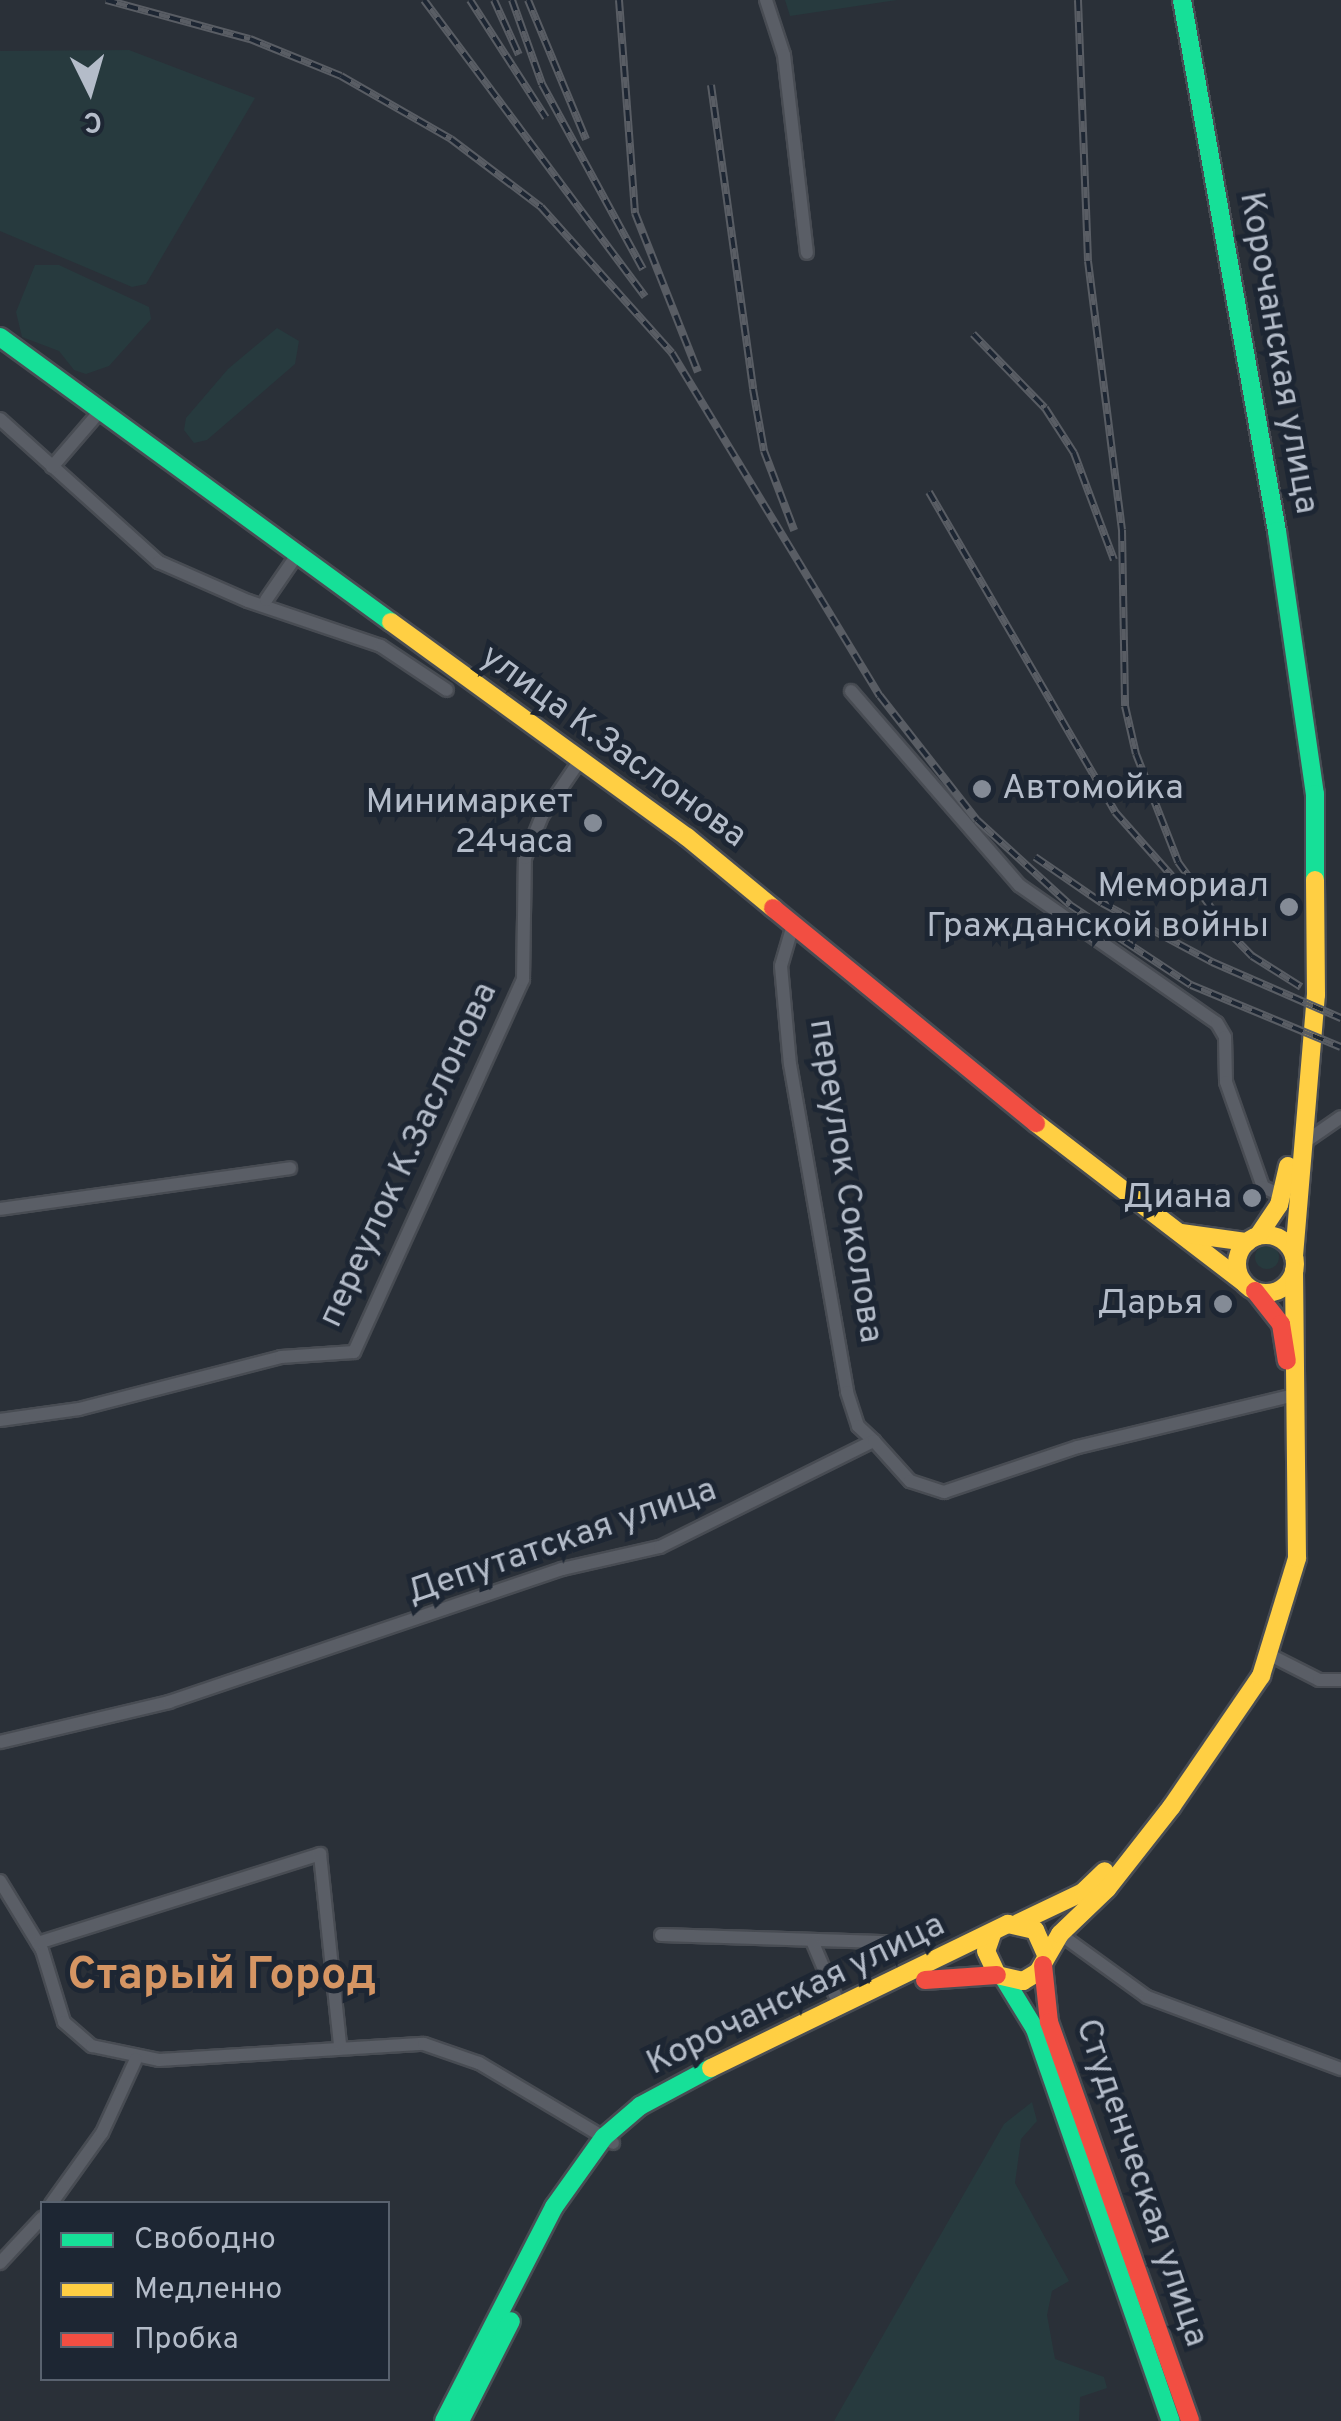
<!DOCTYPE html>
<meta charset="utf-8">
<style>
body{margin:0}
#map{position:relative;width:1341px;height:2421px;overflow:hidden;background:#2a3038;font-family:Overpass,sans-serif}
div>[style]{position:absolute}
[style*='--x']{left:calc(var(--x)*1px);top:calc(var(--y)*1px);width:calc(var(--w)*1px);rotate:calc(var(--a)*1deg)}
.green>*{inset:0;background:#273a3e}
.round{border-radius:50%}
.roads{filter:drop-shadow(2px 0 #484c53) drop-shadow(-2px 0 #484c53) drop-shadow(0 2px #484c53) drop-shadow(0 -2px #484c53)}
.street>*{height:12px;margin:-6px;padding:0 6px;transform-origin:6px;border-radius:6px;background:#5a5e66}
.fast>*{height:18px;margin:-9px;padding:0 9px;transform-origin:9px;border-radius:9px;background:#16e098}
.slow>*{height:18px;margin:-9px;padding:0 9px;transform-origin:9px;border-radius:9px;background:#ffcf43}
.slow>.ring{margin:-9px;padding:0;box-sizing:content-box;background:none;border:18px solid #ffcf43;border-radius:50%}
.jam>*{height:18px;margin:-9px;padding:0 9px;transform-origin:9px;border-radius:9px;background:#f24e42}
.rail>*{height:8px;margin-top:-4px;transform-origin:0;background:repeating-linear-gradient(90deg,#1d2633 0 11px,#595d64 0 22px);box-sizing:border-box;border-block:2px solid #595d64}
.dots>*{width:28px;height:28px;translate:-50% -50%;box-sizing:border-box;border:5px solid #1d2633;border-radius:50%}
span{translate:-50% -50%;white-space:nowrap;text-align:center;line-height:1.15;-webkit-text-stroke:10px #1d2633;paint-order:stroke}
.street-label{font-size:35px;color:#b4bcc9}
.poi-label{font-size:35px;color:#b4bcc9}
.left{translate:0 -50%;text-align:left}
.right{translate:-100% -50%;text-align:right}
.district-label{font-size:45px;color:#d59563;font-weight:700}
.legend{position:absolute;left:40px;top:2201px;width:350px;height:180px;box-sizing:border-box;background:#1d2633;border:2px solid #59626f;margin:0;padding:12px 18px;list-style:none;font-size:30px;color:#b4bcc9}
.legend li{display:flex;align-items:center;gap:20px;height:50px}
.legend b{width:50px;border:2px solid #59626f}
.north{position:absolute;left:40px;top:40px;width:100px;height:100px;-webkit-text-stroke:8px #1d2633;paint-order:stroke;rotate:175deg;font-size:28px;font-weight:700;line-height:40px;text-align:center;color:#b4bcc9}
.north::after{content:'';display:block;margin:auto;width:35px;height:45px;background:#b4bcc9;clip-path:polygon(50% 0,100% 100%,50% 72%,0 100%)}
</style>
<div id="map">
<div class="green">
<div style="clip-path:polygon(785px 0,897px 0,790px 16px)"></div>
<div style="clip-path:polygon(129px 50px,255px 98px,146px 284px,132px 287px,0 231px,0 51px)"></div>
<div style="clip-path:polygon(35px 265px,59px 265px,149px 307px,151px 319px,109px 366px,86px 374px,74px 370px,59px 351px,22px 337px,16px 312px)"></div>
<div style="clip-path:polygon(277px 328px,299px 341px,295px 364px,207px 440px,194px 443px,184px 430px,186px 418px,228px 369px)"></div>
<div class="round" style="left:1255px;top:1245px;width:24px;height:24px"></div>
<div style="clip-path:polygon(1032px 2102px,1037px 2121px,1021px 2139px,1015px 2183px,1069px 2281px,1052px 2291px,1047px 2315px,1055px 2359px,1104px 2377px,1107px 2388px,1080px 2397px,1079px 2421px,834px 2421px,1004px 2124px)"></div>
</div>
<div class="roads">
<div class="street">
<div style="--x:766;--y:0;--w:58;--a:71.9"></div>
<div style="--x:784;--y:55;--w:199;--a:83.4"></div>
<div style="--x:0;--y:419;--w:214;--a:42"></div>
<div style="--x:159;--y:562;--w:97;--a:23.7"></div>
<div style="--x:248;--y:601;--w:140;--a:18.7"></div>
<div style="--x:381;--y:646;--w:79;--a:33.7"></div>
<div style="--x:52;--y:467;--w:75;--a:-49.3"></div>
<div style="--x:266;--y:600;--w:58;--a:-55.5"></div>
<div style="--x:851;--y:691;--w:257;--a:49.1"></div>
<div style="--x:1019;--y:885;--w:241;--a:34.9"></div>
<div style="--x:1217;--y:1023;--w:16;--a:60"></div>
<div style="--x:1225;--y:1037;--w:45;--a:88.7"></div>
<div style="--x:1226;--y:1082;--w:111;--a:70.6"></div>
<div style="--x:1263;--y:1187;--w:22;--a:24"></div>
<div style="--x:793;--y:925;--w:43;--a:106.3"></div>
<div style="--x:781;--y:966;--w:98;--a:84.8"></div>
<div style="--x:790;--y:1064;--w:333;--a:80.1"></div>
<div style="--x:847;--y:1392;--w:36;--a:72"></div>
<div style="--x:858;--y:1426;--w:22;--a:43"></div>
<div style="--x:1302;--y:1144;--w:47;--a:-34.7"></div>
<div style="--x:0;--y:1209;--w:293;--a:-8"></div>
<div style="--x:0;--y:1420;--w:80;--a:-7.9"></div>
<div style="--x:79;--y:1409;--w:209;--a:-14.4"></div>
<div style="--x:281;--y:1357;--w:73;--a:-3.9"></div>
<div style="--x:354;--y:1352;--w:409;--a:-65.6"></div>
<div style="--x:523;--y:980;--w:122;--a:-89.1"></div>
<div style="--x:525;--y:858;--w:45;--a:-68"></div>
<div style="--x:542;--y:816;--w:68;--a:-55.8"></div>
<div style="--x:1270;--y:1655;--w:55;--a:27"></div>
<div style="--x:1319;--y:1680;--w:22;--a:0"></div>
<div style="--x:0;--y:1742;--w:174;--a:-13.3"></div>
<div style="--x:169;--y:1702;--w:415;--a:-18.7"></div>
<div style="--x:562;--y:1569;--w:100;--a:-12.7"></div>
<div style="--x:660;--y:1547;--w:239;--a:-26.4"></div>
<div style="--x:874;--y:1441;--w:54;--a:48"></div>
<div style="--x:910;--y:1481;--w:36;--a:18"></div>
<div style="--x:944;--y:1492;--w:141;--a:-18.6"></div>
<div style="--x:1078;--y:1447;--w:215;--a:-13.5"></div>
<div style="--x:0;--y:1881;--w:81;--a:58.7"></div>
<div style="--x:42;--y:1950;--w:75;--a:73"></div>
<div style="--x:64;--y:2022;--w:37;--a:41"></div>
<div style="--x:92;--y:2046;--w:68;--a:11.8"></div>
<div style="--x:159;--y:2060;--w:265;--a:-3.5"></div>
<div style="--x:424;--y:2044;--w:58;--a:19.1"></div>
<div style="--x:479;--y:2063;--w:156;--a:30.8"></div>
<div style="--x:1060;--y:1934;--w:107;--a:35.9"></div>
<div style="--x:1147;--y:1997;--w:207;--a:20.4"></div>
<div style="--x:661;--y:1935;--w:228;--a:1.8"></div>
<div style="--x:38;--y:1943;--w:296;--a:-17.5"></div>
<div style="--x:320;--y:1854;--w:192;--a:84"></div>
<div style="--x:813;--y:1943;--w:69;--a:67.1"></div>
<div style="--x:51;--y:2204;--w:87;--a:-54.3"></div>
<div style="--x:102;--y:2133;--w:81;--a:-65.3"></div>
<div style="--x:0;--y:2263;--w:62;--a:-47"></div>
</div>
<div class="fast">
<div style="--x:1182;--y:0;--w:539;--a:79.86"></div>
<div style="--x:1277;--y:531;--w:266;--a:81.8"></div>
<div style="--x:1315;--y:794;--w:86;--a:90"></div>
<div style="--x:0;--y:337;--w:484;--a:36.1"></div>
<div style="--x:1005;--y:1980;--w:57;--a:58.5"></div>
<div style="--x:1035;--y:2029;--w:415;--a:70.9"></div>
<div style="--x:444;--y:2421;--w:241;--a:-62.8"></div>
<div style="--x:554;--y:2207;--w:86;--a:-54.5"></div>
<div style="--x:604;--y:2137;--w:48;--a:-40.7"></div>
<div style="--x:640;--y:2106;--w:81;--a:-28.2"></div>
<div style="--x:460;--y:2421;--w:112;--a:-63"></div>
</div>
<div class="slow">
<div style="--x:391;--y:622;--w:366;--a:36"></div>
<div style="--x:687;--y:837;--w:112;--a:39.5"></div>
<div style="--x:1036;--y:1123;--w:260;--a:37.5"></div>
<div style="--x:1181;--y:1233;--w:67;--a:7.8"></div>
<div class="ring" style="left:1237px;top:1235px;width:40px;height:40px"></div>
<div style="--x:1258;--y:1236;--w:37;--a:-56"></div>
<div style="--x:1279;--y:1205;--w:40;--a:-77"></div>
<div style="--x:1294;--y:1256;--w:262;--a:-85.2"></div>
<div style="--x:1316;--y:995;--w:115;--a:-90.5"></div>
<div style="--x:1018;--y:1923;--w:72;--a:-25.5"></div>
<div style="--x:1083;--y:1892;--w:30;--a:-44"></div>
<div style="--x:992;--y:1934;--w:18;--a:109"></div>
<div style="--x:986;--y:1951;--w:26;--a:65"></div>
<div style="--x:997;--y:1975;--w:27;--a:13"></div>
<div style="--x:1023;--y:1981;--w:17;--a:-31"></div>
<div style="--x:1038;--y:1972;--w:44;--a:-59.9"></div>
<div style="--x:1060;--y:1934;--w:65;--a:-43.8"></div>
<div style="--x:1107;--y:1889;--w:105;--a:-51.9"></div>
<div style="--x:1172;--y:1806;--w:158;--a:-55.6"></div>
<div style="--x:1261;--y:1676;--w:123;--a:-73"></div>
<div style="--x:1297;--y:1558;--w:287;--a:-90.6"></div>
<div style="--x:711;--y:2068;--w:330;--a:-25.9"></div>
<div style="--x:1008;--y:1924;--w:28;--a:13"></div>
<div style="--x:1035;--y:1930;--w:27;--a:66"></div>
</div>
<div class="jam">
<div style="--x:773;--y:908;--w:340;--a:39.3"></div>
<div style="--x:1255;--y:1291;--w:42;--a:51.8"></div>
<div style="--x:1281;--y:1324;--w:37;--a:81"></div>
<div style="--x:1043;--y:1965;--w:57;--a:84"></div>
<div style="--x:1049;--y:2022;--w:423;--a:70.5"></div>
<div style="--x:925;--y:1980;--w:72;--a:-4"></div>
</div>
</div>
<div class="rail">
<div style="--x:106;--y:0;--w:149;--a:15.2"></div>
<div style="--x:250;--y:39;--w:98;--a:22.1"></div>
<div style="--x:341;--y:76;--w:127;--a:29.8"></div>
<div style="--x:451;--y:139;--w:113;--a:37.1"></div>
<div style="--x:541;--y:207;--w:196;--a:48.1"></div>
<div style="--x:672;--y:353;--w:401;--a:58.8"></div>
<div style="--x:880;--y:696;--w:157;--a:52"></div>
<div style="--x:977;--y:820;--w:126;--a:42.4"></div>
<div style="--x:1070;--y:905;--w:145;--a:33.5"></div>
<div style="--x:1191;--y:985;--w:162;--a:22.5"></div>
<div style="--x:424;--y:0;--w:370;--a:53.3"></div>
<div style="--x:470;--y:0;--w:140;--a:57.2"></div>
<div style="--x:494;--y:0;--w:60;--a:65.6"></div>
<div style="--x:512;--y:0;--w:89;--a:70.3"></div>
<div style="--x:542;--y:84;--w:211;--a:61.4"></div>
<div style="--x:528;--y:0;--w:151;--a:67.4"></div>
<div style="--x:619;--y:0;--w:214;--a:85.7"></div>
<div style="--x:635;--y:213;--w:171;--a:68.4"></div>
<div style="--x:1078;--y:0;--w:261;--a:87.8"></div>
<div style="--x:1088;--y:261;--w:271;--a:82.8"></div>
<div style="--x:1122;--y:530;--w:176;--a:89"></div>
<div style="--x:1125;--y:706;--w:49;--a:77.1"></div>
<div style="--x:1136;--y:754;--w:116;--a:68.7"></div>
<div style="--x:1178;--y:862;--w:80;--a:54.1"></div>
<div style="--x:711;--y:85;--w:307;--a:82.1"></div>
<div style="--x:753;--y:389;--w:63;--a:79.9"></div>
<div style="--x:764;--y:451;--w:85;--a:69.2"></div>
<div style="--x:973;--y:334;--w:103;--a:45.8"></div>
<div style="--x:1045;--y:408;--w:54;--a:57.2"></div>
<div style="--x:1074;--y:453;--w:114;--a:69.5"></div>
<div style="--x:929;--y:492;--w:370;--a:59.8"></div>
<div style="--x:1115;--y:812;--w:107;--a:48.4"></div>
<div style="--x:1035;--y:857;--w:81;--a:34.5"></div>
<div style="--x:1102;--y:903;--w:125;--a:28.2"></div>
<div style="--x:1212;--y:962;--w:141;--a:23.5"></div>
<div style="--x:1216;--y:919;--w:52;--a:45.8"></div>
<div style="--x:1252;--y:956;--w:58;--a:32.3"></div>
</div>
<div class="dots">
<div style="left:982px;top:789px;background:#848b96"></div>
<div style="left:593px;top:823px;background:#848b96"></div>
<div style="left:1289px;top:907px;background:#848b96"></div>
<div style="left:1252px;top:1198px;background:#848b96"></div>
<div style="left:1223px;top:1304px;background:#848b96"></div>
</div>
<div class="street-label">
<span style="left:1278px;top:353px;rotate:80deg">Корочанская улица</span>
<span style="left:613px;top:747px;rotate:36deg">улица К.Заслонова</span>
<span style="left:409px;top:1155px;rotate:-65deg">переулок К.Заслонова</span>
<span style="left:845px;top:1181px;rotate:81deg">переулок Соколова</span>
<span style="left:562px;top:1542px;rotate:-19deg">Депутатская улица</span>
<span style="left:796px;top:1995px;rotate:-26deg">Корочанская улица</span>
<span style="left:1141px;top:2183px;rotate:71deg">Студенческая улица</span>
</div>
<div class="poi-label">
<span class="left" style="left:1002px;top:789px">Автомойка</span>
<span class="right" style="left:573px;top:823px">Минимаркет<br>24часа</span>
<span class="right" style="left:1269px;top:907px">Мемориал<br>Гражданской войны</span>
<span class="right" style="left:1232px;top:1198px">Диана</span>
<span class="right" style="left:1203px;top:1304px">Дарья</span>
</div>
<div class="district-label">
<span style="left:222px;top:1977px">Старый Город</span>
</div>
<ul class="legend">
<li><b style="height:12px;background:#16e098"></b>Свободно</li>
<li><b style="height:12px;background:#ffcf43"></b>Медленно</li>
<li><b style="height:12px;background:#f24e42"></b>Пробка</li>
</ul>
<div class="north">С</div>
</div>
